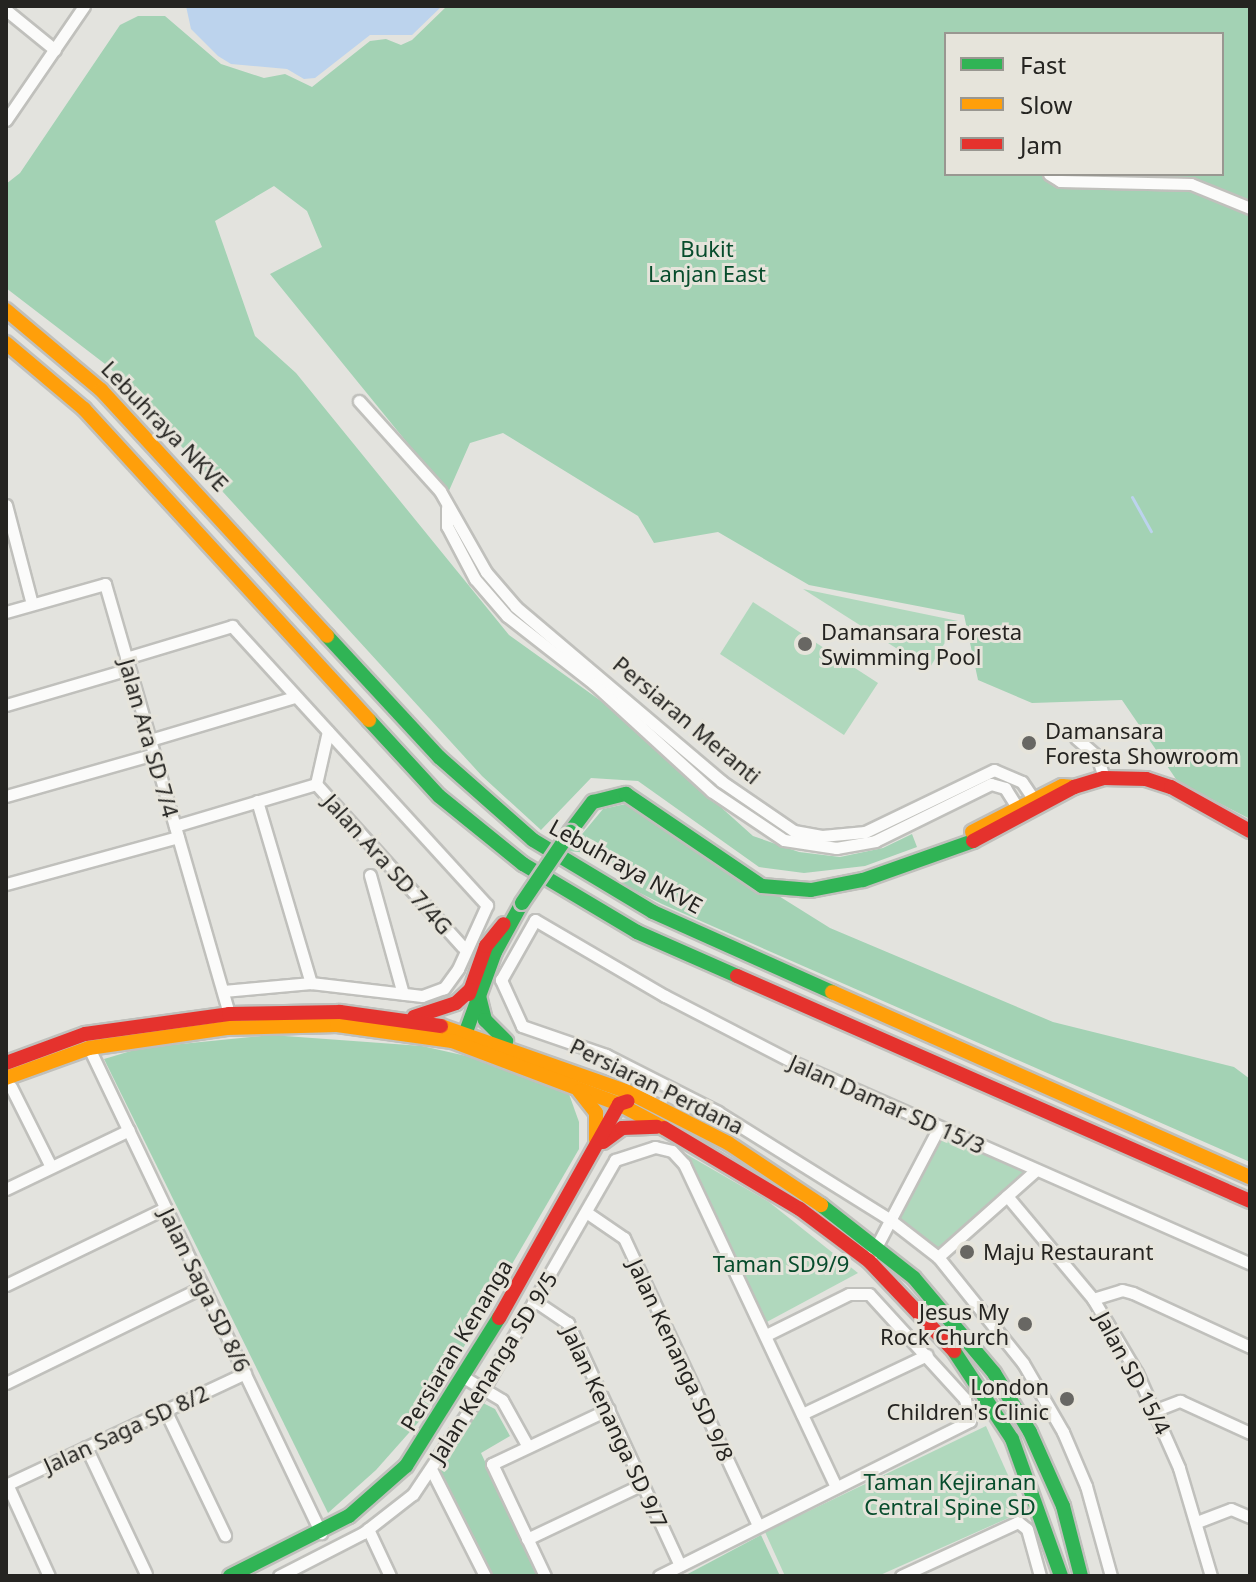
<!DOCTYPE html>
<style>
body{margin:0}
#map{position:relative;width:1256px;height:1582px;overflow:hidden;background:#e3e3de;font-family:"Noto Sans",sans-serif}
div>[style]{position:absolute}
[style*='--x']{left:calc(var(--x)*1px);top:calc(var(--y)*1px);width:calc(var(--w)*1px);rotate:calc(var(--a)*1deg)}
.green>*{inset:0;background:#b0d8bd}
.forest>*{inset:0;background:#a3d2b4}
.water>*{inset:0;background:#bcd3ed}
.stream>*{height:3px;margin:-1.5px;padding:0 1.5px;transform-origin:1.5px;border-radius:1.5px;background:#bcd3ed}
.roads{filter:drop-shadow(2px 0 #c0c0bc) drop-shadow(-2px 0 #c0c0bc) drop-shadow(0 2px #c0c0bc) drop-shadow(0 -2px #c0c0bc)}
.street>*{height:11px;margin:-5.5px;padding:0 5.5px;transform-origin:5.5px;border-radius:5.5px;background:#fbfbfa}
.fast>*{height:14px;margin:-7px;padding:0 7px;transform-origin:7px;border-radius:7px;background:#30b455}
.slow>*{height:14px;margin:-7px;padding:0 7px;transform-origin:7px;border-radius:7px;background:#ff9f0a}
.jam>*{height:14px;margin:-7px;padding:0 7px;transform-origin:7px;border-radius:7px;background:#e5322d}
.bridges{filter:drop-shadow(2px 0 #c0c0bc) drop-shadow(-2px 0 #c0c0bc) drop-shadow(0 2px #c0c0bc) drop-shadow(0 -2px #c0c0bc)}
.fast-bridge>*{height:14px;margin:-7px;padding:0 7px;transform-origin:7px;border-radius:7px;background:#30b455}
.dots>*{width:22px;height:22px;translate:-50% -50%;box-sizing:border-box;border:4px solid #e6e4db;border-radius:50%}
span{translate:-50% -50%;white-space:nowrap;text-align:center;line-height:1.15;-webkit-text-stroke:6px #e6e4db;paint-order:stroke}
.park-label{font-size:22px;color:#074c2c}
.street-label{font-size:22px;color:#252421}
.poi-label{font-size:22px;color:#252421}
.left{translate:0 -50%;text-align:left}
.right{translate:-100% -50%;text-align:right}
.frame{position:absolute;inset:0;border:8px solid #252421;pointer-events:none}
.legend{position:absolute;left:944px;top:32px;width:280px;height:144px;box-sizing:border-box;background:#e6e4db;border:2px solid #999791;margin:0;padding:10px 14px;list-style:none;font-size:24px;color:#252421}
.legend li{display:flex;align-items:center;gap:16px;height:40px}
.legend b{width:40px;border:2px solid #999791}
</style>
<div id="map">
<div class="green">
<div style="clip-path:polygon(803px 589px,958px 621px,929px 669px)"></div>
<div style="clip-path:polygon(753px 602px,878px 683px,844px 735px,720px 654px)"></div>
<div style="clip-path:polygon(938px 1134px,1030px 1171px,939px 1252px,894px 1219px)"></div>
<div style="clip-path:polygon(679px 1150px,769px 1202px,858px 1273px,763px 1324px)"></div>
<div style="clip-path:polygon(986px 1426px,1024px 1511px,878px 1576px,785px 1576px,765px 1532px)"></div>
</div>
<div class="forest">
<div style="clip-path:polygon(evenodd,447px 6px,1250px 6px,1250px 819px,1178px 782px,1122px 700px,1032px 703px,978px 680px,964px 615px,809px 585px,718px 532px,654px 543px,638px 516px,503px 433px,470px 443px,448px 493px,270px 274px,322px 247px,307px 211px,274px 186px,215px 221px,255px 336px,296px 373px,509px 635px,608px 706px,753px 836px,799px 852px,840px 857px,883px 848px,912px 834px,917px 847px,865px 866px,804px 873px,759px 867px,638px 781px,591px 778px,541px 830px,482px 776px,109px 367px,6px 288px,6px 184px,20px 173px,120px 25px,138px 16px,165px 16px,221px 64px,264px 78px,285px 74px,312px 87px,370px 41px,386px 39px,401px 45px,412px 40px,447px 6px,946px 34px,1222px 34px,1222px 174px,946px 174px,946px 34px)"></div>
<div style="clip-path:polygon(630px 803px,830px 928px,1053px 1022px,1234px 1067px,1250px 1079px,1250px 1162px,662px 904px,618px 882px,623px 870px,598px 854px,568px 851px,603px 809px)"></div>
<div style="clip-path:polygon(271px 1035px,422px 1046px,493px 1062px,569px 1094px,579px 1122px,579px 1149px,423px 1417px,376px 1470px,328px 1513px,104px 1059px,141px 1048px)"></div>
<div style="clip-path:polygon(481px 1402px,495px 1409px,510px 1436px,481px 1453px,538px 1576px,489px 1576px,437px 1470px)"></div>
<div style="clip-path:polygon(761px 1535px,780px 1576px,684px 1576px)"></div>
</div>
<div class="water">
<div style="clip-path:polygon(186px 6px,442px 6px,412px 35px,370px 35px,315px 78px,304px 79px,287px 69px,231px 64px,218px 56px,191px 29px)"></div>
</div>
<div class="stream">
<div style="--x:1132;--y:497;--w:39;--a:61"></div>
</div>
<div class="roads">
<div class="street">
<div style="--x:6;--y:10;--w:63;--a:39.2"></div>
<div style="--x:6;--y:120;--w:138;--a:-55.6"></div>
<div style="--x:1049;--y:174;--w:13;--a:32"></div>
<div style="--x:1060;--y:181;--w:131;--a:1.3"></div>
<div style="--x:1191;--y:184;--w:64;--a:22.1"></div>
<div style="--x:359;--y:401;--w:121;--a:48"></div>
<div style="--x:440;--y:491;--w:93;--a:60.4"></div>
<div style="--x:486;--y:572;--w:46;--a:49.4"></div>
<div style="--x:516;--y:607;--w:269;--a:40.3"></div>
<div style="--x:721;--y:781;--w:88;--a:34.4"></div>
<div style="--x:794;--y:831;--w:28;--a:10"></div>
<div style="--x:822;--y:836;--w:43;--a:-5.3"></div>
<div style="--x:865;--y:832;--w:143;--a:-25.7"></div>
<div style="--x:994;--y:770;--w:30;--a:23"></div>
<div style="--x:1022;--y:782;--w:22;--a:56"></div>
<div style="--x:6;--y:505;--w:102;--a:75.3"></div>
<div style="--x:447;--y:508;--w:18;--a:90"></div>
<div style="--x:447;--y:526;--w:60;--a:62.2"></div>
<div style="--x:475;--y:579;--w:49;--a:49.1"></div>
<div style="--x:507;--y:616;--w:110;--a:38"></div>
<div style="--x:594;--y:684;--w:159;--a:42.4"></div>
<div style="--x:711;--y:791;--w:88;--a:33.9"></div>
<div style="--x:784;--y:840;--w:53;--a:8.7"></div>
<div style="--x:836;--y:848;--w:40;--a:-10"></div>
<div style="--x:875;--y:841;--w:129;--a:-26.2"></div>
<div style="--x:991;--y:784;--w:15;--a:16"></div>
<div style="--x:1005;--y:788;--w:25;--a:58"></div>
<div style="--x:6;--y:612;--w:103;--a:-15.8"></div>
<div style="--x:105;--y:584;--w:448;--a:73.9"></div>
<div style="--x:126;--y:658;--w:111;--a:-16.8"></div>
<div style="--x:232;--y:626;--w:378;--a:47.6"></div>
<div style="--x:487;--y:905;--w:70;--a:114.4"></div>
<div style="--x:458;--y:969;--w:24;--a:126"></div>
<div style="--x:444;--y:988;--w:23;--a:160"></div>
<div style="--x:422;--y:996;--w:112;--a:-173.3"></div>
<div style="--x:311;--y:983;--w:88;--a:174.8"></div>
<div style="--x:6;--y:705;--w:128;--a:-16.3"></div>
<div style="--x:1076;--y:738;--w:28;--a:41"></div>
<div style="--x:1097;--y:756;--w:23;--a:72"></div>
<div style="--x:150;--y:740;--w:150;--a:-16.6"></div>
<div style="--x:316;--y:784;--w:219;--a:48"></div>
<div style="--x:316;--y:784;--w:54;--a:-77.2"></div>
<div style="--x:6;--y:796;--w:154;--a:-15.8"></div>
<div style="--x:257;--y:801;--w:190;--a:73.5"></div>
<div style="--x:175;--y:826;--w:147;--a:-16.6"></div>
<div style="--x:370;--y:875;--w:123;--a:74.5"></div>
<div style="--x:6;--y:884;--w:178;--a:-15.3"></div>
<div style="--x:89;--y:1048;--w:538;--a:64.44"></div>
<div style="--x:11;--y:1087;--w:89;--a:63.4"></div>
<div style="--x:6;--y:1189;--w:136;--a:-25.6"></div>
<div style="--x:1007;--y:1196;--w:134;--a:50.1"></div>
<div style="--x:1093;--y:1299;--w:86;--a:59.3"></div>
<div style="--x:1137;--y:1373;--w:104;--a:66.1"></div>
<div style="--x:1179;--y:1468;--w:113;--a:73.5"></div>
<div style="--x:586;--y:1212;--w:46;--a:34.4"></div>
<div style="--x:624;--y:1238;--w:315;--a:65"></div>
<div style="--x:873;--y:1253;--w:140;--a:-62.3"></div>
<div style="--x:938;--y:1257;--w:131;--a:-41.6"></div>
<div style="--x:6;--y:1285;--w:177;--a:-25.8"></div>
<div style="--x:1093;--y:1299;--w:30;--a:-17"></div>
<div style="--x:1122;--y:1290;--w:11;--a:15"></div>
<div style="--x:1133;--y:1293;--w:129;--a:24.8"></div>
<div style="--x:535;--y:1301;--w:40;--a:34"></div>
<div style="--x:568;--y:1323;--w:267;--a:65.2"></div>
<div style="--x:465;--y:1378;--w:43;--a:30.7"></div>
<div style="--x:502;--y:1400;--w:51;--a:60.9"></div>
<div style="--x:6;--y:1383;--w:219;--a:-26"></div>
<div style="--x:165;--y:1410;--w:139;--a:64.4"></div>
<div style="--x:1156;--y:1410;--w:26;--a:-21"></div>
<div style="--x:1180;--y:1401;--w:77;--a:24.6"></div>
<div style="--x:802;--y:1414;--w:138;--a:-25.3"></div>
<div style="--x:86;--y:1447;--w:140;--a:64.7"></div>
<div style="--x:431;--y:1469;--w:120;--a:63.2"></div>
<div style="--x:7;--y:1484;--w:101;--a:65.5"></div>
<div style="--x:6;--y:1485;--w:264;--a:-25.1"></div>
<div style="--x:1197;--y:1522;--w:36;--a:-21"></div>
<div style="--x:1231;--y:1509;--w:21;--a:23"></div>
<div style="--x:368;--y:1529;--w:52;--a:64.9"></div>
<div style="--x:527;--y:1539;--w:128;--a:-25.4"></div>
<div style="--x:279;--y:1576;--w:94;--a:-27.1"></div>
<div style="--x:363;--y:1533;--w:63;--a:-38"></div>
<div style="--x:413;--y:1494;--w:128;--a:-56.2"></div>
<div style="--x:484;--y:1388;--w:263;--a:-60.1"></div>
<div style="--x:615;--y:1160;--w:42;--a:-18"></div>
<div style="--x:655;--y:1147;--w:17;--a:13"></div>
<div style="--x:672;--y:1151;--w:18;--a:47"></div>
<div style="--x:684;--y:1164;--w:355;--a:64.8"></div>
<div style="--x:545;--y:1576;--w:124;--a:-115.3"></div>
<div style="--x:492;--y:1464;--w:129;--a:-25.2"></div>
<div style="--x:659;--y:1576;--w:347;--a:-26.5"></div>
<div style="--x:970;--y:1421;--w:23;--a:-103"></div>
<div style="--x:965;--y:1399;--w:142;--a:-132.4"></div>
<div style="--x:869;--y:1294;--w:20;--a:180"></div>
<div style="--x:849;--y:1294;--w:93;--a:153.7"></div>
<div style="--x:901;--y:1576;--w:129;--a:-24.8"></div>
<div style="--x:1018;--y:1522;--w:11;--a:38"></div>
<div style="--x:1027;--y:1529;--w:49;--a:74.5"></div>
<div style="--x:1111;--y:1576;--w:93;--a:-105.5"></div>
<div style="--x:1086;--y:1486;--w:59;--a:-113.1"></div>
<div style="--x:1063;--y:1432;--w:80;--a:-120.1"></div>
<div style="--x:1023;--y:1363;--w:136;--a:-128.7"></div>
<div style="--x:938;--y:1257;--w:62;--a:-142.2"></div>
<div style="--x:889;--y:1219;--w:202;--a:-148"></div>
<div style="--x:718;--y:1112;--w:126;--a:-153"></div>
<div style="--x:606;--y:1055;--w:89;--a:-161"></div>
<div style="--x:522;--y:1026;--w:51;--a:-114.5"></div>
<div style="--x:501;--y:980;--w:69;--a:-60.5"></div>
<div style="--x:535;--y:920;--w:151;--a:30.3"></div>
<div style="--x:665;--y:996;--w:144;--a:27.3"></div>
<div style="--x:793;--y:1062;--w:500;--a:23.8"></div>
</div>
<div class="fast">
<div style="--x:327;--y:636;--w:165;--a:47.2"></div>
<div style="--x:439;--y:757;--w:125;--a:41.4"></div>
<div style="--x:533;--y:840;--w:140;--a:31"></div>
<div style="--x:653;--y:912;--w:196;--a:24.1"></div>
<div style="--x:369;--y:720;--w:103;--a:47.4"></div>
<div style="--x:439;--y:796;--w:108;--a:39"></div>
<div style="--x:523;--y:864;--w:133;--a:30.8"></div>
<div style="--x:637;--y:932;--w:109;--a:23.7"></div>
<div style="--x:570;--y:832;--w:38;--a:-53"></div>
<div style="--x:593;--y:802;--w:34;--a:-14"></div>
<div style="--x:626;--y:794;--w:164;--a:34.1"></div>
<div style="--x:762;--y:886;--w:49;--a:4.7"></div>
<div style="--x:811;--y:890;--w:53;--a:-10.9"></div>
<div style="--x:863;--y:880;--w:117;--a:-19.5"></div>
<div style="--x:479;--y:996;--w:25;--a:76"></div>
<div style="--x:485;--y:1020;--w:30;--a:45"></div>
<div style="--x:463;--y:1040;--w:94;--a:-70"></div>
<div style="--x:495;--y:952;--w:56;--a:-61.1"></div>
<div style="--x:821;--y:1205;--w:118;--a:38.1"></div>
<div style="--x:914;--y:1278;--w:124;--a:49.9"></div>
<div style="--x:994;--y:1373;--w:69;--a:58.6"></div>
<div style="--x:1030;--y:1432;--w:81;--a:66"></div>
<div style="--x:1063;--y:1506;--w:72;--a:75.6"></div>
<div style="--x:954;--y:1351;--w:105;--a:56.6"></div>
<div style="--x:1012;--y:1439;--w:145;--a:70.3"></div>
<div style="--x:230;--y:1576;--w:133;--a:-26.8"></div>
<div style="--x:349;--y:1516;--w:76;--a:-41.3"></div>
<div style="--x:406;--y:1466;--w:175;--a:-57.9"></div>
</div>
<div class="slow">
<div style="--x:6;--y:310;--w:124;--a:40.1"></div>
<div style="--x:101;--y:390;--w:334;--a:47.4"></div>
<div style="--x:6;--y:343;--w:102;--a:40.2"></div>
<div style="--x:84;--y:409;--w:422;--a:47.5"></div>
<div style="--x:972;--y:832;--w:101;--a:-27.1"></div>
<div style="--x:1062;--y:786;--w:12;--a:5"></div>
<div style="--x:832;--y:992;--w:457;--a:23.9"></div>
<div style="--x:441;--y:1026;--w:196;--a:19.4"></div>
<div style="--x:626;--y:1091;--w:114;--a:27"></div>
<div style="--x:728;--y:1143;--w:112;--a:33.7"></div>
<div style="--x:6;--y:1078;--w:88;--a:-19.9"></div>
<div style="--x:89;--y:1048;--w:139;--a:-8.2"></div>
<div style="--x:227;--y:1028;--w:110;--a:-1.6"></div>
<div style="--x:337;--y:1025;--w:116;--a:7.9"></div>
<div style="--x:452;--y:1041;--w:178;--a:20.7"></div>
<div style="--x:619;--y:1104;--w:51;--a:28.1"></div>
<div style="--x:579;--y:1091;--w:28;--a:52"></div>
<div style="--x:596;--y:1113;--w:27;--a:90"></div>
</div>
<div class="jam">
<div style="--x:973;--y:841;--w:115;--a:-28.1"></div>
<div style="--x:1074;--y:787;--w:31;--a:-17"></div>
<div style="--x:1104;--y:778;--w:42;--a:1.4"></div>
<div style="--x:1146;--y:779;--w:26;--a:18"></div>
<div style="--x:1171;--y:787;--w:90;--a:29.1"></div>
<div style="--x:737;--y:976;--w:560;--a:23.68"></div>
<div style="--x:469;--y:994;--w:51;--a:-70.5"></div>
<div style="--x:486;--y:946;--w:28;--a:-51"></div>
<div style="--x:414;--y:1017;--w:44;--a:-18.4"></div>
<div style="--x:456;--y:1003;--w:19;--a:-43"></div>
<div style="--x:6;--y:1063;--w:84;--a:-20.2"></div>
<div style="--x:85;--y:1034;--w:145;--a:-7.9"></div>
<div style="--x:229;--y:1014;--w:111;--a:-1"></div>
<div style="--x:340;--y:1012;--w:102;--a:7.9"></div>
<div style="--x:664;--y:1128;--w:158;--a:30.8"></div>
<div style="--x:800;--y:1209;--w:86;--a:37"></div>
<div style="--x:869;--y:1261;--w:124;--a:46.6"></div>
<div style="--x:603;--y:1142;--w:24;--a:-36"></div>
<div style="--x:622;--y:1128;--w:35;--a:-2"></div>
<div style="--x:499;--y:1318;--w:245;--a:-60.7"></div>
<div style="--x:619;--y:1104;--w:9;--a:-18"></div>
</div>
</div>
<div class="bridges">
<div class="fast-bridge">
<div style="--x:522;--y:903;--w:86;--a:-55.9"></div>
</div>
</div>
<div class="dots">
<div style="left:805px;top:644px;background:#686763"></div>
<div style="left:1029px;top:743px;background:#686763"></div>
<div style="left:967px;top:1252px;background:#686763"></div>
<div style="left:1025px;top:1324px;background:#686763"></div>
<div style="left:1067px;top:1399px;background:#686763"></div>
</div>
<div class="park-label">
<span style="left:707px;top:261px">Bukit<br>Lanjan East</span>
<span style="left:781px;top:1264px">Taman SD9/9</span>
<span style="left:950px;top:1494px">Taman Kejiranan<br>Central Spine SD</span>
</div>
<div class="street-label">
<span style="left:165px;top:426px;rotate:46deg">Lebuhraya NKVE</span>
<span style="left:687px;top:720px;rotate:40deg">Persiaran Meranti</span>
<span style="left:149px;top:738px;rotate:74deg">Jalan Ara SD 7/4</span>
<span style="left:388px;top:864px;rotate:48deg">Jalan Ara SD 7/4G</span>
<span style="left:626px;top:866px;rotate:29deg">Lebuhraya NKVE</span>
<span style="left:657px;top:1086px;rotate:26deg">Persiaran Perdana</span>
<span style="left:887px;top:1104px;rotate:24deg">Jalan Damar SD 15/3</span>
<span style="left:205px;top:1290px;rotate:64deg">Jalan Saga SD 8/6</span>
<span style="left:456px;top:1345px;rotate:-59deg">Persiaran Kenanga</span>
<span style="left:681px;top:1360px;rotate:65deg">Jalan Kenanga SD 9/8</span>
<span style="left:493px;top:1367px;rotate:-58deg">Jalan Kenanga SD 9/5</span>
<span style="left:1133px;top:1373px;rotate:62deg">Jalan SD 15/4</span>
<span style="left:615px;top:1427px;rotate:65deg">Jalan Kenanga SD 9/7</span>
<span style="left:126px;top:1429px;rotate:-25deg">Jalan Saga SD 8/2</span>
</div>
<div class="poi-label">
<span class="left" style="left:821px;top:644px">Damansara Foresta<br>Swimming Pool</span>
<span class="left" style="left:1045px;top:743px">Damansara<br>Foresta Showroom</span>
<span class="left" style="left:983px;top:1252px">Maju Restaurant</span>
<span class="right" style="left:1009px;top:1324px">Jesus My<br>Rock Church</span>
<span class="right" style="left:1049px;top:1399px">London<br>Children's Clinic</span>
</div>
<div class="frame"></div>
<ul class="legend">
<li><b style="height:10px;background:#30b455"></b>Fast</li>
<li><b style="height:10px;background:#ff9f0a"></b>Slow</li>
<li><b style="height:10px;background:#e5322d"></b>Jam</li>
</ul>
</div>
